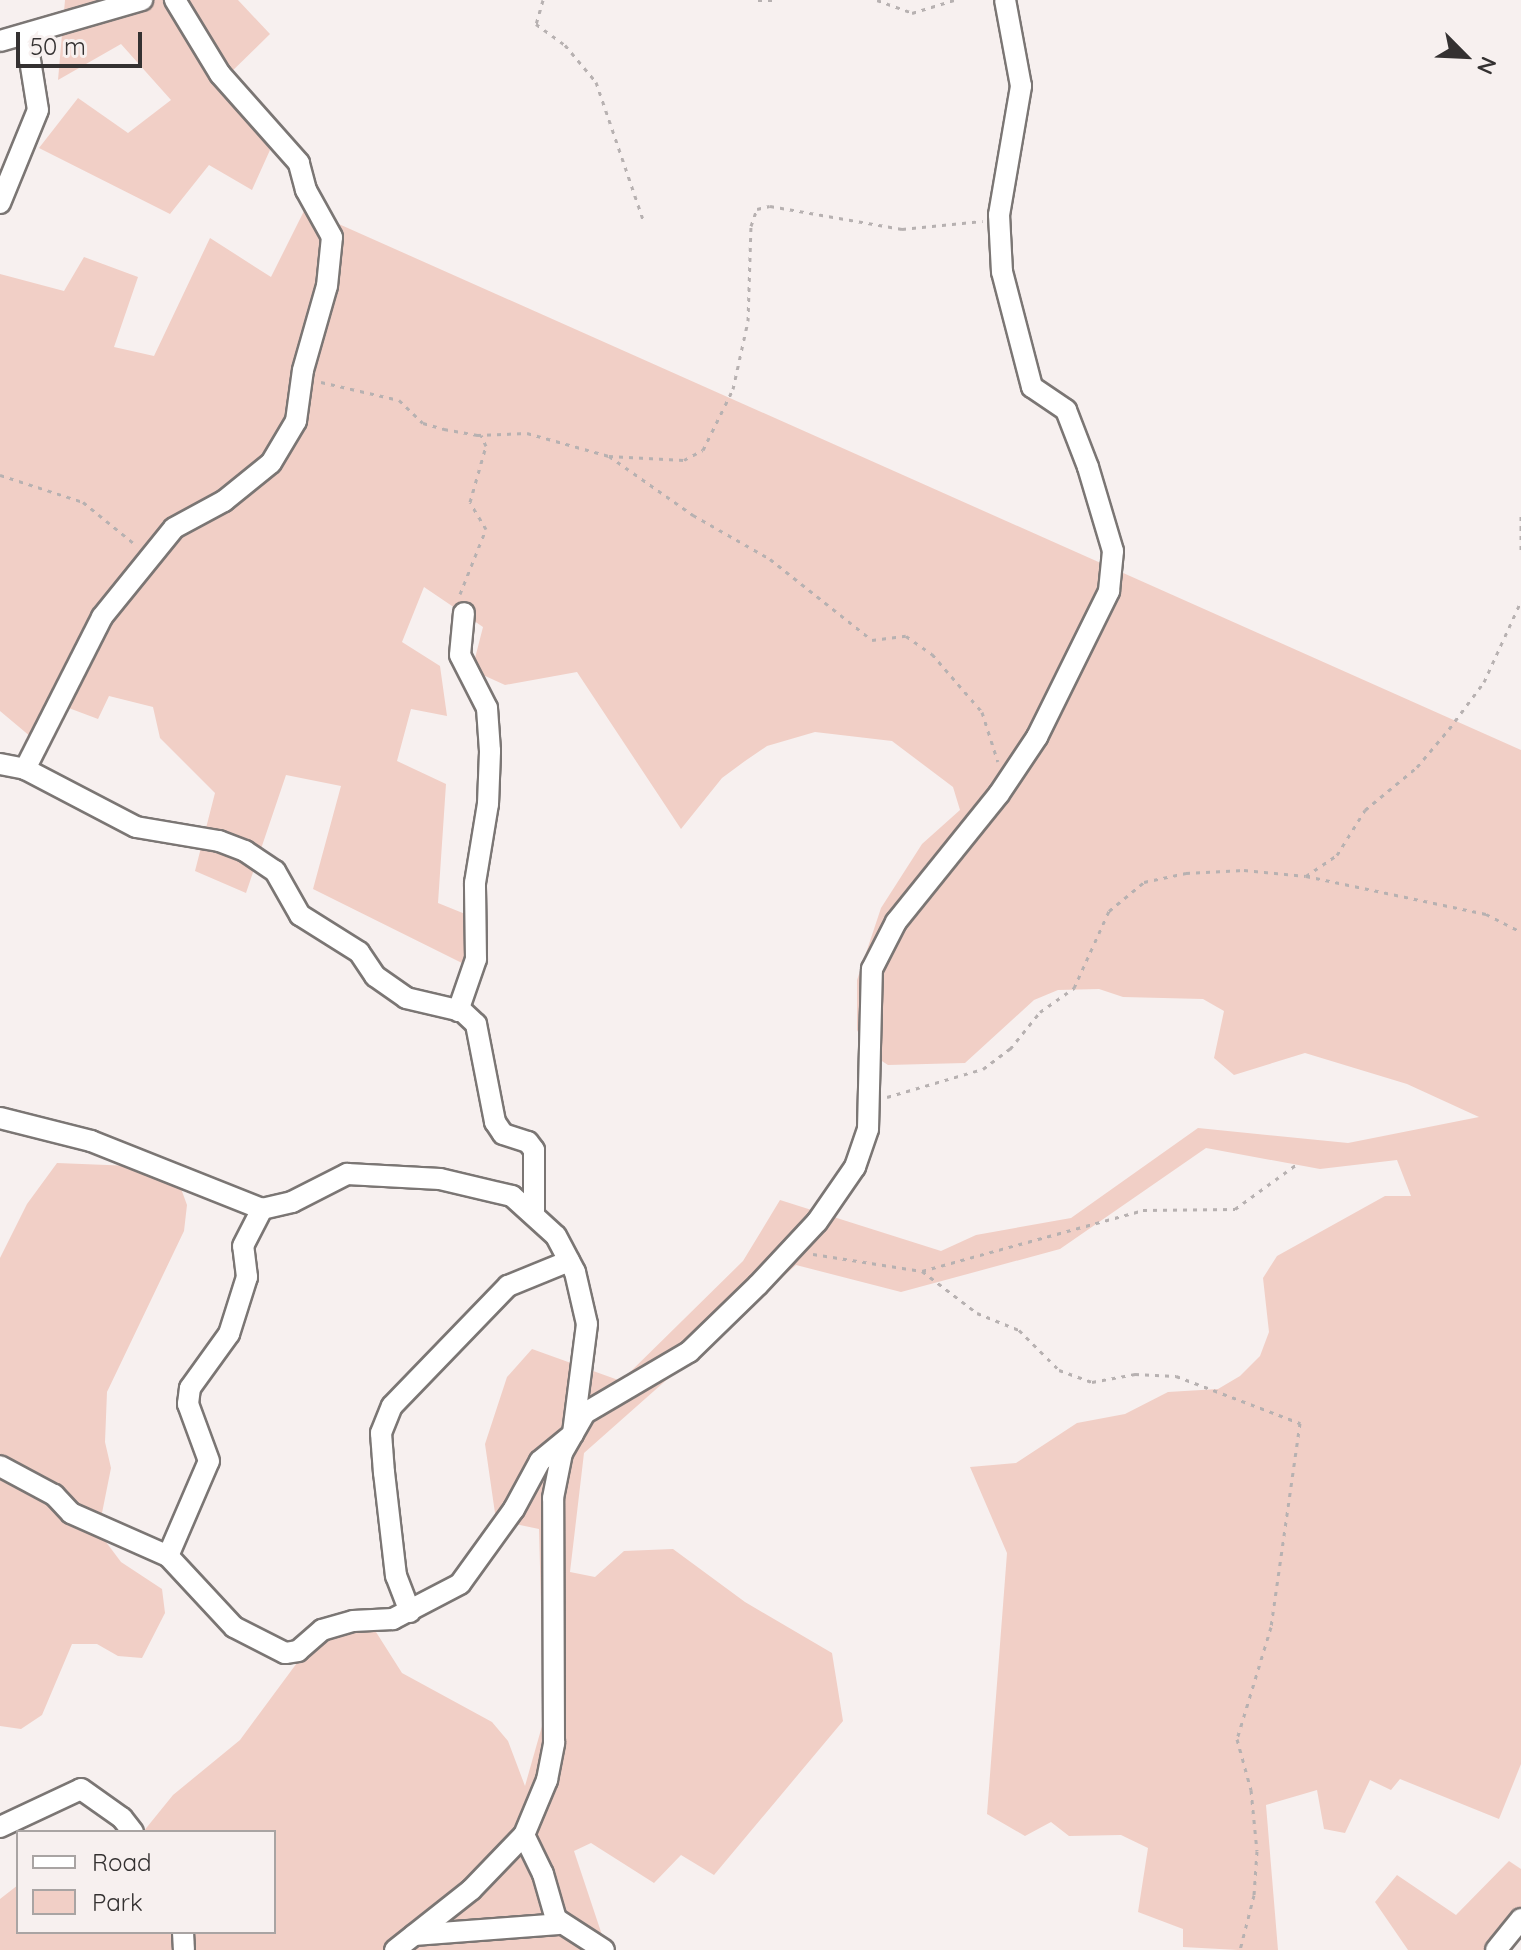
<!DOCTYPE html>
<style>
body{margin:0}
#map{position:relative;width:1521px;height:1950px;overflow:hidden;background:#f7f0ef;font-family:Quicksand,sans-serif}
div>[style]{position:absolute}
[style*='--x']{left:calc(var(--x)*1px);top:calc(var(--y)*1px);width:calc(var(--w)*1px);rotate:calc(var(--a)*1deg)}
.green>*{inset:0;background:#f1cfc6}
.path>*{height:3px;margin-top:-1.5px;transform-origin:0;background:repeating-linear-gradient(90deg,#b7b1b1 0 4px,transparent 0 10px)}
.roads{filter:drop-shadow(2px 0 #7b7674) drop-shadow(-2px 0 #7b7674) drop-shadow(0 2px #7b7674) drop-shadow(0 -2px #7b7674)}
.minor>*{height:20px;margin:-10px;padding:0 10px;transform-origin:10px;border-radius:10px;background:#fff}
span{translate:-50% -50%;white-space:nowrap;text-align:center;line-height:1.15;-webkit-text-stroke:7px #f7f0ef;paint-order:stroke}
.legend{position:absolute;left:16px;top:1830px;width:260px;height:104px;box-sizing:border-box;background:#f7f0ef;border:2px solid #a9a4a3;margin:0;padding:10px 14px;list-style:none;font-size:24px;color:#343131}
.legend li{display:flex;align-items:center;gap:16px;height:40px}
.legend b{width:40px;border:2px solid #a9a4a3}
.north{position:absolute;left:1425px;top:16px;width:80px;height:80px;-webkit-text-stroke:6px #f7f0ef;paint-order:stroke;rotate:114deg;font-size:22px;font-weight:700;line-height:32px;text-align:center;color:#343131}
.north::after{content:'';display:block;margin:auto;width:28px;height:36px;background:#343131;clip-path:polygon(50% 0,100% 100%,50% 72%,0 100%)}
.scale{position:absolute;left:16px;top:32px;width:126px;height:36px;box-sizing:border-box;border:4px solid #343131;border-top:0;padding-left:10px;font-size:24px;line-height:28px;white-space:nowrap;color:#343131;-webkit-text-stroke:6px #f7f0ef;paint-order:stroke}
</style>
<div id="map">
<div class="green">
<div style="clip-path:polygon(65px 0,238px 0,270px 34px,222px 81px,270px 150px,252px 190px,209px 165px,170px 214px,39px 148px,78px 98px,128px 133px,171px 100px,121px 44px,58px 80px)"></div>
<div style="clip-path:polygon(305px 209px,1521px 750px,1521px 1764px,1499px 1819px,1400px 1779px,1391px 1790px,1370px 1780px,1345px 1833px,1324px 1829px,1317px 1790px,1266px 1805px,1278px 1950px,1238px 1950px,1183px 1947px,1183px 1929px,1138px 1912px,1148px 1848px,1121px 1835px,1069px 1836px,1051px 1822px,1025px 1836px,987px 1814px,1007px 1553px,970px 1467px,1016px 1463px,1077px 1423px,1125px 1414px,1168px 1392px,1218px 1389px,1240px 1376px,1260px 1356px,1269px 1332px,1263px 1278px,1277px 1256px,1385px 1196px,1411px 1196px,1397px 1160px,1320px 1169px,1206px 1148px,1060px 1249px,901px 1292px,796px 1265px,584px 1453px,570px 1572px,595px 1577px,624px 1551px,673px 1549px,745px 1602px,832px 1653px,843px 1721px,714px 1875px,681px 1855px,654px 1883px,591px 1843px,574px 1851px,607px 1950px,0 1950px,0 1899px,18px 1885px,18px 1932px,274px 1932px,274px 1832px,143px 1832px,173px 1795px,240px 1740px,308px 1648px,353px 1621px,376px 1632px,402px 1673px,492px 1722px,508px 1741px,525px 1786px,544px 1719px,539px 1529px,496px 1520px,485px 1444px,507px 1377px,532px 1349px,621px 1381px,743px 1261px,780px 1200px,941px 1251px,976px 1235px,1071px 1218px,1198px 1128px,1348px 1143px,1479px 1117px,1407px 1084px,1305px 1053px,1234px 1075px,1214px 1058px,1224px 1011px,1203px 999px,1123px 997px,1099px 989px,1058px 990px,1034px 1000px,965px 1063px,888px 1065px,868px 1052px,857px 1030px,857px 980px,881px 908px,922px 844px,960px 810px,953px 787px,892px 741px,815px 732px,767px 746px,745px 761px,722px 778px,681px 829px,577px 672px,505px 685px,472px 670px,483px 627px,424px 587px,402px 642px,440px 666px,447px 716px,411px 709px,397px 761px,446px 784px,438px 903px,480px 920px,468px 966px,313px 889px,341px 786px,286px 775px,246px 893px,195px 871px,215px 793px,160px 738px,153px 707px,109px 696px,98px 719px,50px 701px,31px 737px,0 711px,0 274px,64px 291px,84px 257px,138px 277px,114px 347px,154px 356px,210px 238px,271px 277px)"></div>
<div style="clip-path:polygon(57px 1163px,132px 1166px,179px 1183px,187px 1205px,184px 1231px,107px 1392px,105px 1442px,111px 1468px,101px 1518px,106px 1542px,121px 1562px,162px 1589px,165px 1613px,142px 1658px,118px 1656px,97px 1644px,72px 1644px,42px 1715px,21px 1729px,0 1726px,0 1258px,27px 1204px)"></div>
<div style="clip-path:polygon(1509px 1861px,1521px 1869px,1521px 1935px,1509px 1950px,1408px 1950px,1375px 1902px,1397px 1875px,1456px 1915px)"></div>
</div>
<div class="path">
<div style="--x:543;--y:0;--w:25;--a:106"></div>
<div style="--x:536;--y:24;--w:36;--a:36"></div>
<div style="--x:565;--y:45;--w:48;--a:50"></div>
<div style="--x:596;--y:82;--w:145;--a:71.1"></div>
<div style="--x:758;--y:0;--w:16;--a:0"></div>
<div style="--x:877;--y:0;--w:37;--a:20"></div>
<div style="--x:912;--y:13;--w:44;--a:-17.2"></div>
<div style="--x:321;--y:382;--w:80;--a:13"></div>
<div style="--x:399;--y:400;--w:33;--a:44"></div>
<div style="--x:423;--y:423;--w:22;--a:16"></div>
<div style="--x:444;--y:429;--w:34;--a:10"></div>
<div style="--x:477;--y:435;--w:50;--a:-2.3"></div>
<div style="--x:527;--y:433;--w:85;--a:15.7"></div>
<div style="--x:609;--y:456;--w:103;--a:35.1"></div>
<div style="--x:693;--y:515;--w:89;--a:29.7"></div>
<div style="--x:770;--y:559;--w:130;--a:38.5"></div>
<div style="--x:872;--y:640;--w:34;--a:-7"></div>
<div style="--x:906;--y:636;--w:32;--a:35"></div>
<div style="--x:932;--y:654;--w:77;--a:49.2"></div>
<div style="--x:982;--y:712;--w:52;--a:72.3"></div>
<div style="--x:609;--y:456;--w:75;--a:3.1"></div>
<div style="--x:684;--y:460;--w:21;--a:-28"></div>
<div style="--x:703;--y:450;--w:68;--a:-63.8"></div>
<div style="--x:733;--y:389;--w:70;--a:-77.6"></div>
<div style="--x:748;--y:321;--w:95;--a:-88.2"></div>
<div style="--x:751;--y:226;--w:18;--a:-71"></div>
<div style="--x:757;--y:209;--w:13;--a:-13"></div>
<div style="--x:770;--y:206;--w:134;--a:9.9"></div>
<div style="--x:902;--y:229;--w:81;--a:-5.6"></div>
<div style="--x:0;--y:475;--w:87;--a:18"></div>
<div style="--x:83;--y:502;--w:68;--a:39.1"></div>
<div style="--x:1521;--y:516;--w:37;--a:90"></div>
<div style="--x:460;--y:594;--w:70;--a:-68.2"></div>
<div style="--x:486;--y:529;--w:31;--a:-121"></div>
<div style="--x:470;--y:502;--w:58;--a:-74.1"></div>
<div style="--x:486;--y:446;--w:12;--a:-114"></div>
<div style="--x:1306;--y:876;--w:37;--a:-34"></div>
<div style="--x:1337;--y:855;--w:53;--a:-58.1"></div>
<div style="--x:1365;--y:810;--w:67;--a:-39.6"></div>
<div style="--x:1417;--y:767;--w:50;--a:-49.9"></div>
<div style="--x:1449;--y:729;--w:59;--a:-53.3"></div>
<div style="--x:1484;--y:682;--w:89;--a:-65.4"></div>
<div style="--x:887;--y:1097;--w:100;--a:-16.3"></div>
<div style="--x:983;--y:1069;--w:34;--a:-37"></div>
<div style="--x:1010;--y:1049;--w:48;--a:-51"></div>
<div style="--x:1040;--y:1012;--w:42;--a:-35.2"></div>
<div style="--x:1074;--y:988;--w:85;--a:-65.6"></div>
<div style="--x:1109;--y:911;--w:45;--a:-39.6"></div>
<div style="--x:1144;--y:882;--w:43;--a:-12.1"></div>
<div style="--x:1186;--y:873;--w:58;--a:-3"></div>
<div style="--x:1244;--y:870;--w:62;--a:5.5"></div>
<div style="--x:1306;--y:876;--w:184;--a:11.9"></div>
<div style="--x:1486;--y:914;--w:39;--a:27"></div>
<div style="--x:813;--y:1254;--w:110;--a:8.9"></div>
<div style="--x:922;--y:1271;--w:229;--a:-15.4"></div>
<div style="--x:1143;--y:1210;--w:92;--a:-0.6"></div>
<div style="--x:1235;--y:1209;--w:77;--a:-36"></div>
<div style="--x:922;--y:1271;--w:69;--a:37.4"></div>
<div style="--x:977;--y:1313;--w:45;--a:22"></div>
<div style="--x:1019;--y:1330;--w:57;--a:45"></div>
<div style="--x:1059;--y:1370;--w:35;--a:20"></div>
<div style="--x:1092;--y:1382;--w:44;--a:-10.5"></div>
<div style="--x:1135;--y:1374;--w:41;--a:2.8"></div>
<div style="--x:1176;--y:1376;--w:133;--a:20.8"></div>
<div style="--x:1300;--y:1423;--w:206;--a:98.1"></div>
<div style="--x:1271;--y:1627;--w:117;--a:106.9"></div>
<div style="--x:1237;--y:1739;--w:53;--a:74.6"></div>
<div style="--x:1251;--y:1790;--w:61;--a:84.4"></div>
<div style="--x:1257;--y:1851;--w:44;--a:93.9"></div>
<div style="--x:1254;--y:1895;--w:57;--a:104.3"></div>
</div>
<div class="roads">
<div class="minor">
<div style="--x:0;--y:41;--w:148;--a:-16.1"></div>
<div style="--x:0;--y:203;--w:100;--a:-67.8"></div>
<div style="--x:38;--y:110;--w:76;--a:-99.1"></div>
<div style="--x:0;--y:764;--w:25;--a:11"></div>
<div style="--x:25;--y:769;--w:125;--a:27.6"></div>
<div style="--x:136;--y:827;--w:84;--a:9.6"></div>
<div style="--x:219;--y:841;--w:28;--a:21"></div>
<div style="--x:245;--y:851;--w:36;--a:34"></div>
<div style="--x:275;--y:871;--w:51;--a:60.4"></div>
<div style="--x:300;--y:915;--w:70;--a:32.1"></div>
<div style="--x:359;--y:952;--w:29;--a:56"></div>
<div style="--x:375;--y:976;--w:38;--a:35"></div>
<div style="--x:406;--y:998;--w:57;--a:13.1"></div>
<div style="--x:462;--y:1011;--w:19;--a:43"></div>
<div style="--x:476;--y:1024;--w:100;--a:79"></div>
<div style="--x:495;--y:1122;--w:14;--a:56"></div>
<div style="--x:503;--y:1134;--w:26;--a:18"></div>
<div style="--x:528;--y:1142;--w:10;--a:53"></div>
<div style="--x:534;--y:1150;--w:61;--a:90"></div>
<div style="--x:25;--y:769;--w:170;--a:-63.1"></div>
<div style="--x:102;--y:617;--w:114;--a:-51"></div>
<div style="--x:174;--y:528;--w:57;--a:-28.4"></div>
<div style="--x:224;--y:501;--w:60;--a:-39"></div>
<div style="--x:271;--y:463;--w:49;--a:-59.2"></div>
<div style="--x:296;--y:421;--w:51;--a:-82.2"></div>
<div style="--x:303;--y:370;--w:87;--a:-74.1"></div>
<div style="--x:327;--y:286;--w:49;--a:-84.2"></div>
<div style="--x:332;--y:237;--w:54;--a:-119"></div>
<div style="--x:306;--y:190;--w:28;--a:-105"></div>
<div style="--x:299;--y:163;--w:119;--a:-131.6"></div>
<div style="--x:220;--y:74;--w:87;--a:-121.3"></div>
<div style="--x:458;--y:1011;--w:55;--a:-70.9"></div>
<div style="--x:476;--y:959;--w:76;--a:-90.8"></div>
<div style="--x:475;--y:883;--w:80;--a:-80.7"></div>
<div style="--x:488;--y:804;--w:53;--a:-87.8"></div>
<div style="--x:490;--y:751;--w:43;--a:-94"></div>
<div style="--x:487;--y:708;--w:59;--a:-117"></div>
<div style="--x:460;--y:655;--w:42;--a:-84.6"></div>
<div style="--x:0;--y:1118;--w:94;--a:14.2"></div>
<div style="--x:91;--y:1141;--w:184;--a:21.7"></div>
<div style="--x:262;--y:1209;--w:31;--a:-13"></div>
<div style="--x:292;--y:1202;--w:62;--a:-27"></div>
<div style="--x:347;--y:1174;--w:93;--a:3.1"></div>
<div style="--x:440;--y:1179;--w:74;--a:13.3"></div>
<div style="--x:512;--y:1196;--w:59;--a:42.3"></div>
<div style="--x:556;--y:1236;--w:41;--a:62.2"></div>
<div style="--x:575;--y:1272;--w:53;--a:77"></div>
<div style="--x:587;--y:1324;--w:111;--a:97.3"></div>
<div style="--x:573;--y:1434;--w:43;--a:140.7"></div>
<div style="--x:540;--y:1461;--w:55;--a:118.4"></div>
<div style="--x:514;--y:1509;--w:92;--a:125.8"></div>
<div style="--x:460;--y:1584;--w:76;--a:152.4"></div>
<div style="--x:393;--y:1619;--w:40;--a:177.1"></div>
<div style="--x:353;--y:1621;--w:32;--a:164"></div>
<div style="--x:322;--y:1630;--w:32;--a:139"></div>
<div style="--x:298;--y:1651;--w:13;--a:171"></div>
<div style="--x:285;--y:1653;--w:57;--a:-153"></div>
<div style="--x:234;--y:1627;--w:97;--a:-132.9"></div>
<div style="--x:168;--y:1556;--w:106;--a:-156.1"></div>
<div style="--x:71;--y:1513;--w:25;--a:-133"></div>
<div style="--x:54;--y:1495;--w:61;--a:-151.8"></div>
<div style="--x:168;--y:1556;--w:103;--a:-66.7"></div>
<div style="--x:209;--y:1461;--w:61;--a:-110.2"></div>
<div style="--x:188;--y:1404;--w:16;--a:-83"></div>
<div style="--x:190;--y:1388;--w:67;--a:-54.2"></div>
<div style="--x:229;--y:1334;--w:60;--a:-72.5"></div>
<div style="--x:247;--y:1277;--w:31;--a:-97"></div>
<div style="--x:243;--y:1246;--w:42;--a:-62.8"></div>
<div style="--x:410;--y:1612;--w:39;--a:-111"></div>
<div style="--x:396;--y:1576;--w:104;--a:-96.6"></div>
<div style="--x:384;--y:1473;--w:40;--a:-94.3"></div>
<div style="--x:381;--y:1433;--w:29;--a:-68"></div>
<div style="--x:392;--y:1406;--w:167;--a:-46"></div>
<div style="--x:508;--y:1286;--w:66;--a:-22.3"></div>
<div style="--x:0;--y:1827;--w:89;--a:-25.1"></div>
<div style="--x:81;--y:1789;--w:50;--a:35.3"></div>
<div style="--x:122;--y:1818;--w:18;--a:52"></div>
<div style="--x:524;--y:1835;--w:43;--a:64"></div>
<div style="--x:543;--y:1874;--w:47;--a:73.9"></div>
<div style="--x:556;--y:1919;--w:57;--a:32.9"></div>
<div style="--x:183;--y:1932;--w:18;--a:87"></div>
<div style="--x:414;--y:1935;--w:145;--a:-4.3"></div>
<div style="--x:395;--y:1950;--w:97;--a:-38.3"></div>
<div style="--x:471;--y:1890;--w:76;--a:-46.1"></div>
<div style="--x:524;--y:1835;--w:60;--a:-67.3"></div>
<div style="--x:547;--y:1780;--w:38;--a:-79"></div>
<div style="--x:554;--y:1743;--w:245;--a:-90.2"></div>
<div style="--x:553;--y:1498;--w:46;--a:-78.7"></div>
<div style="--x:562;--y:1453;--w:46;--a:-60.1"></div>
<div style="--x:585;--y:1413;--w:121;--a:-30.4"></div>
<div style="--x:689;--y:1352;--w:96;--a:-44.2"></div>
<div style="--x:758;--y:1285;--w:86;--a:-46.9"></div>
<div style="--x:817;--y:1222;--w:67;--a:-55.4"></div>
<div style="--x:855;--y:1167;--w:40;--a:-71.1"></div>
<div style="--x:868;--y:1129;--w:160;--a:-88.6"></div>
<div style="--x:872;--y:969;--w:53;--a:-62.9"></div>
<div style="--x:896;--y:922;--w:164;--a:-51.2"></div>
<div style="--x:999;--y:794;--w:69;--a:-56.3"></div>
<div style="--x:1037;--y:737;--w:163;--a:-63.7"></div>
<div style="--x:1109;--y:591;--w:40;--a:-84.3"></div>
<div style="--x:1113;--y:551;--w:88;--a:-106.6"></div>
<div style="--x:1088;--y:467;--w:61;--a:-111.1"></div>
<div style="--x:1066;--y:410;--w:41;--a:-145.9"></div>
<div style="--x:1032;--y:387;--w:119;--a:-104.6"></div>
<div style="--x:1002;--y:272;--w:57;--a:-93"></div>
<div style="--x:999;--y:215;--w:131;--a:-80.3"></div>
<div style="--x:1021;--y:86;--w:87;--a:-100.5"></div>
<div style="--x:1496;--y:1950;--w:40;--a:-51"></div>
</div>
</div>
<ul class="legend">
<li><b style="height:10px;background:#fff"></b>Road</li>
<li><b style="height:22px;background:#f1cfc6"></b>Park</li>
</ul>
<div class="north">N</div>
<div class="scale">50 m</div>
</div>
